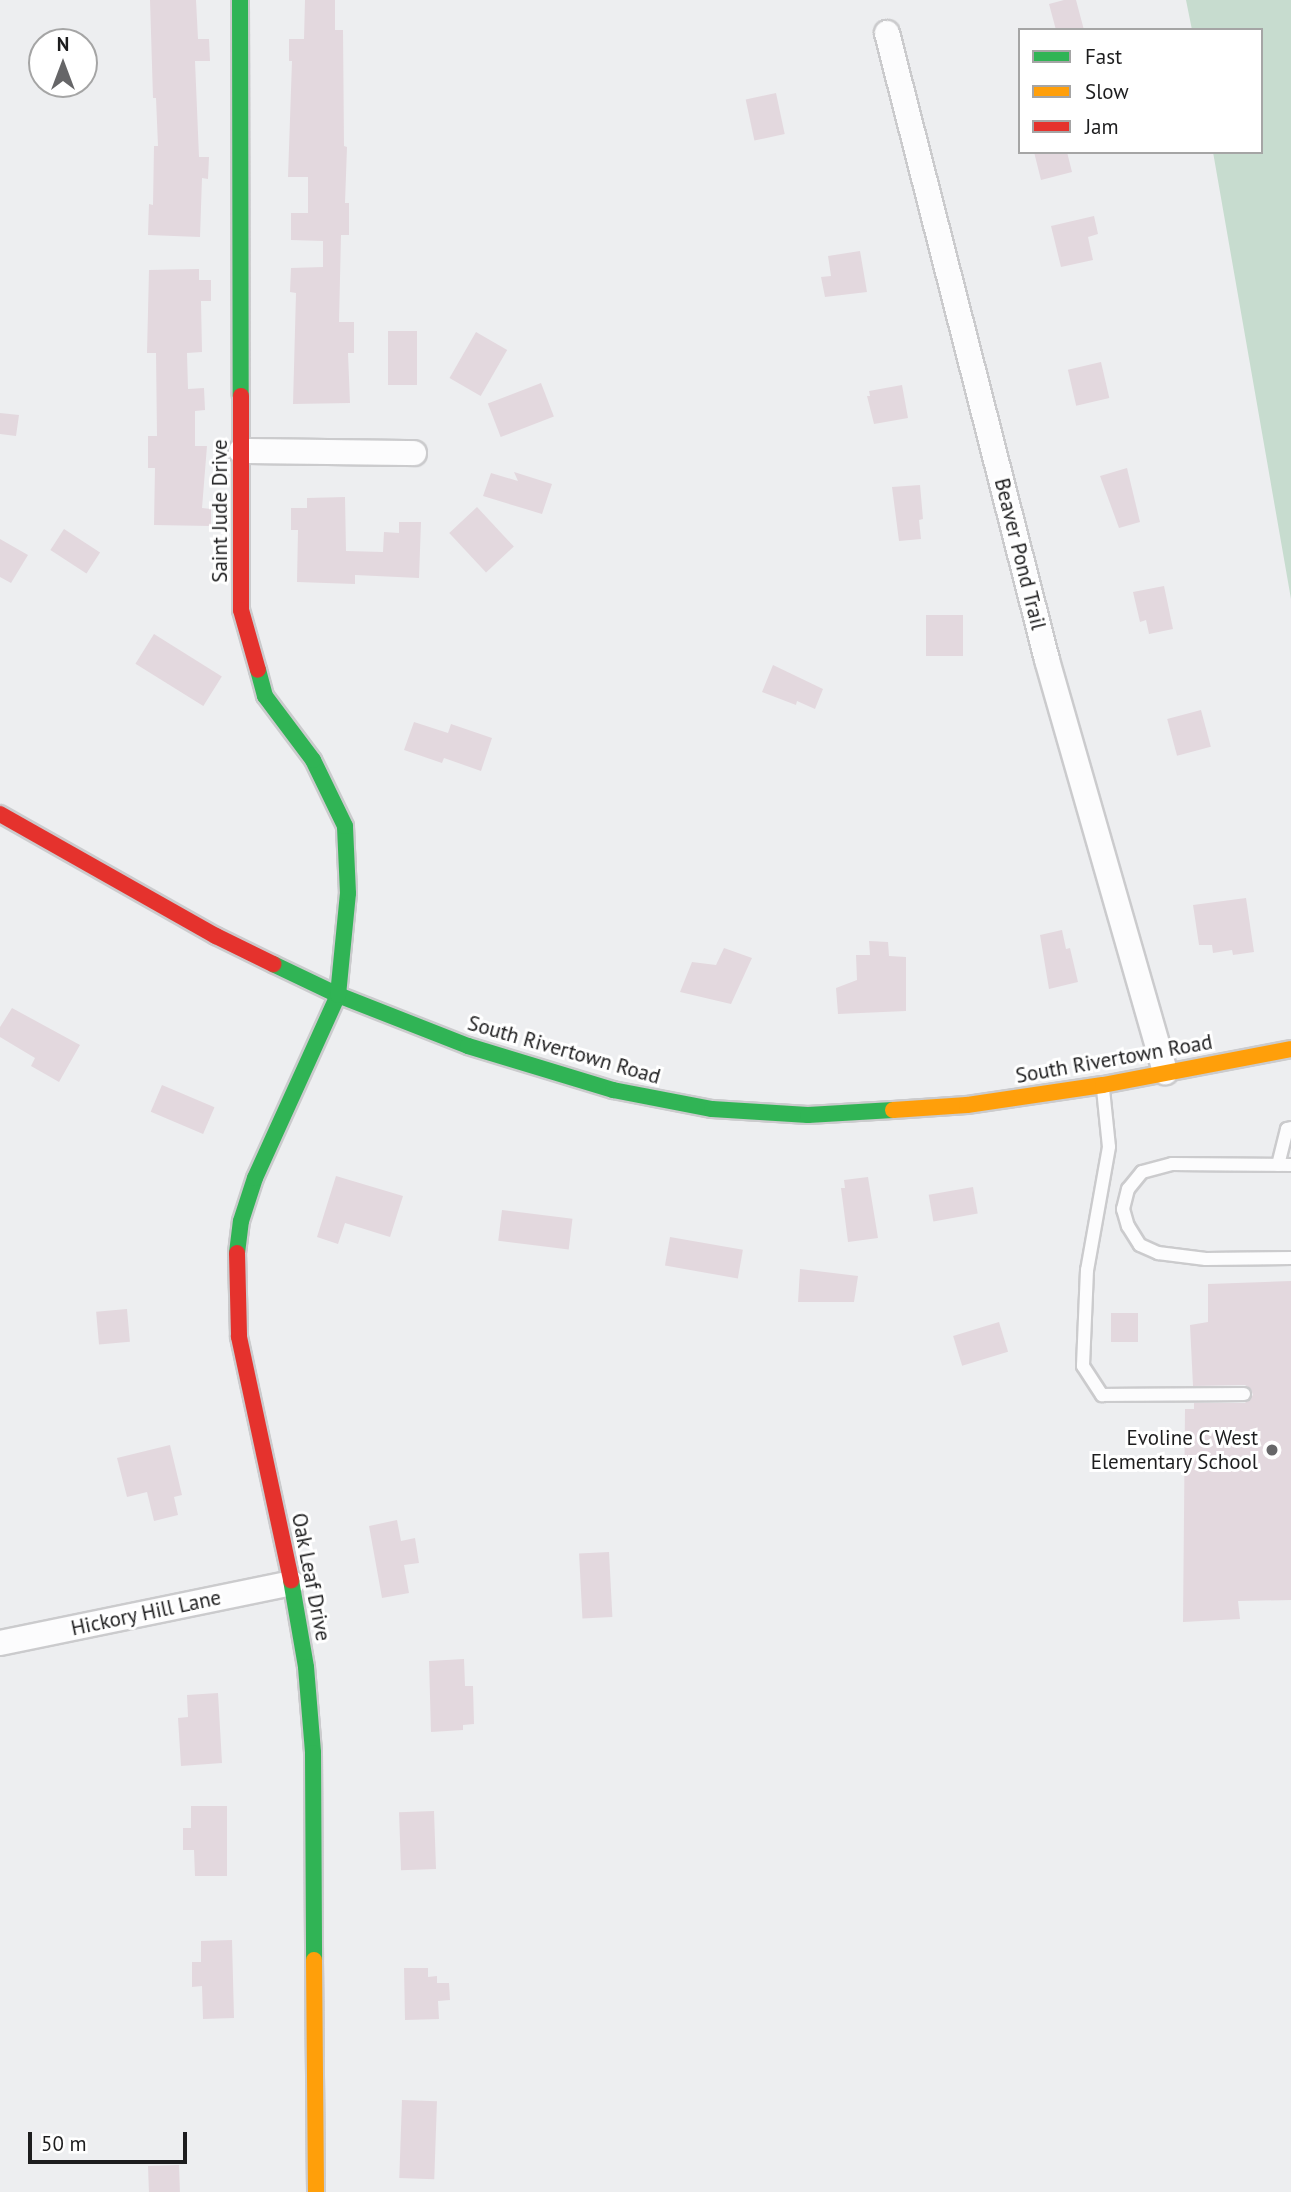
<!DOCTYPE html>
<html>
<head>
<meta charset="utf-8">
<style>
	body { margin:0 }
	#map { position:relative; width:1291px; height:2192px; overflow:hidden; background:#edeef0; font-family:"PT Sans",sans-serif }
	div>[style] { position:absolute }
	.green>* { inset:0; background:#c7dccf }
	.building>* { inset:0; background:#e3d8de; transform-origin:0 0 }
	.roads { filter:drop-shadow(2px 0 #cbcbcd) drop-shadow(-2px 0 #cbcbcd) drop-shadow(0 2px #cbcbcd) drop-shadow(0 -2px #cbcbcd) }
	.lane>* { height:12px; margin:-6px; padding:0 6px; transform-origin:6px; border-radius:6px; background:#fcfcfd }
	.street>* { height:24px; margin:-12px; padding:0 12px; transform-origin:12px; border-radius:12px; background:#fcfcfd }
	.fast>* { height:16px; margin:-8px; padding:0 8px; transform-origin:8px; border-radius:8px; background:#30b455 }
	.slow>* { height:16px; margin:-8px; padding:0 8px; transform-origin:8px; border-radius:8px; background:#ff9f0a }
	.jam>* { height:16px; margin:-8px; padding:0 8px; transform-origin:8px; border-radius:8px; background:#e5322d }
	.dots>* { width:19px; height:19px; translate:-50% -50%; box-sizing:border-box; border:4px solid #fff; border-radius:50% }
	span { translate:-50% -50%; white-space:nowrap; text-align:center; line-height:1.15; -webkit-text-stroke:6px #fff; paint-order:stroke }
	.street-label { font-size:21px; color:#1d1d1e }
	.poi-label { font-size:21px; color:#1d1d1e }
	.right { translate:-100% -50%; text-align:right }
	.legend { position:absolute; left:1018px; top:28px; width:245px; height:126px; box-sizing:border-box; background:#fff; border:2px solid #a5a5a5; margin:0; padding:9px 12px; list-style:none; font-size:21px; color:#1d1d1e }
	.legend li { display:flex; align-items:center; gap:14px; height:35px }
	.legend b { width:35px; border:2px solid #a5a5a5 }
	.north { position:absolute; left:28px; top:28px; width:70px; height:70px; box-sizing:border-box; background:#fff; border:2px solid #a5a5a5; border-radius:50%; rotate:0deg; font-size:19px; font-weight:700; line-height:28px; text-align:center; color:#1d1d1e }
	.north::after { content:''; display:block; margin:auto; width:24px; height:32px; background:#666668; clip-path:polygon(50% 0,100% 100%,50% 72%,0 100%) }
	.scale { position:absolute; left:28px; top:2132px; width:159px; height:32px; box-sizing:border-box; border:4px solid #1d1d1e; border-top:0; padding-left:9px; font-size:21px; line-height:24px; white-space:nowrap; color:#1d1d1e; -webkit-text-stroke:5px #fff; paint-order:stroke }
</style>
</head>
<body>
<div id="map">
	<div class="green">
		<div style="clip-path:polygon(1186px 0,1291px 0,1291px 599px,1213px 152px,1261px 152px,1261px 30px,1192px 30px)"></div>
	</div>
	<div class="building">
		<div style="clip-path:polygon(150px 0,196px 0,198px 39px,209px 39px,210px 61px,195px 61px,199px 157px,209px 157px,208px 179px,202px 178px,200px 237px,148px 235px,149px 204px,153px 205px,154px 146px,158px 146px,156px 98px,153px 98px)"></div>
		<div style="clip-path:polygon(305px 0,335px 0,335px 30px,343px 30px,344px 146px,347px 147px,345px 203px,349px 203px,349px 235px,341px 235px,339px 322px,354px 322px,354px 353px,348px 353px,350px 403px,293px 404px,296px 293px,290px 292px,291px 268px,323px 267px,323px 241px,291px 240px,291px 213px,308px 213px,308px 177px,288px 177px,292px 61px,289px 61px,289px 39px,304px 39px)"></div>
		<div style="clip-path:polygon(1064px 0,1076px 0,1084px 30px,1056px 30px,1049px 4px)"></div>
		<div style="left:776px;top:93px;width:42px;height:31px;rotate:78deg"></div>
		<div style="clip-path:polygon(1034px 152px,1067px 152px,1072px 172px,1041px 180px)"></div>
		<div style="clip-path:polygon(1094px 216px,1098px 234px,1088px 237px,1093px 260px,1061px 267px,1051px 226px)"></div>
		<div style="clip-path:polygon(860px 251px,867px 292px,825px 297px,821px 277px,831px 276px,828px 256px)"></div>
		<div style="clip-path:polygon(199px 269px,199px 280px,211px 280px,211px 301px,201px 301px,202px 352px,187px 353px,188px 389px,204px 388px,205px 410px,195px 411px,195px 446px,207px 446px,202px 508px,211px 509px,211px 526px,154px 525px,155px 468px,148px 468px,148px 436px,157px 436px,156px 353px,147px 353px,149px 270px)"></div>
		<div style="left:388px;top:331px;width:29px;height:54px"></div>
		<div style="left:476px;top:332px;width:36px;height:53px;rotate:30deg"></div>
		<div style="left:1101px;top:362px;width:37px;height:34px;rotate:77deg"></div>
		<div style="left:541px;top:383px;width:36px;height:57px;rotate:69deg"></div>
		<div style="clip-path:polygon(902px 385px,908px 418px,874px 424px,867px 396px,870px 396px,869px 391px)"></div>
		<div style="clip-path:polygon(0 413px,19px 415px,16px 436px,0 434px)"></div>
		<div style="clip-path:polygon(1127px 468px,1140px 522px,1119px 528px,1100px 476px)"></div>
		<div style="clip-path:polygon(514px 472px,552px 484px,542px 514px,483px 496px,491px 473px,518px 481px)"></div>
		<div style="clip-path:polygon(920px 485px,923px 519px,919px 520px,921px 539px,899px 541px,892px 487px)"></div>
		<div style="clip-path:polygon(345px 497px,346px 551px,383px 552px,384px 532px,399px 533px,399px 522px,421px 522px,419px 578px,355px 575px,355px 584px,297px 582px,298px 530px,291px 530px,291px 508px,307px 508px,307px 498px)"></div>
		<div style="left:477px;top:507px;width:54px;height:38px;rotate:47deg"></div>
		<div style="left:64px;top:529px;width:43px;height:25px;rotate:33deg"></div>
		<div style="clip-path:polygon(0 539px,28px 555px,11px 583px,0 577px)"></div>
		<div style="clip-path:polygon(1164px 586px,1173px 629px,1149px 634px,1146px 620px,1140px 622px,1133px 592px)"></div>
		<div style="left:926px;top:615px;width:37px;height:41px"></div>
		<div style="left:154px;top:634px;width:80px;height:35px;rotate:32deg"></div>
		<div style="clip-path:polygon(773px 665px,823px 689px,815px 709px,797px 701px,796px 705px,762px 692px)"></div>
		<div style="left:1201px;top:710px;width:38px;height:35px;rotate:75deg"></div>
		<div style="clip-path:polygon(414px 722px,448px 733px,451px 724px,492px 738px,481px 771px,444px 758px,442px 763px,404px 750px)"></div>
		<div style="clip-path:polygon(1246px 898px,1254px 952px,1233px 955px,1232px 950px,1213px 953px,1212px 945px,1199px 945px,1193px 905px)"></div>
		<div style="clip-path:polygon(1062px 930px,1066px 949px,1070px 948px,1078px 982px,1049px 989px,1040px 935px)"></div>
		<div style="clip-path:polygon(869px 941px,888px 942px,889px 956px,906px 957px,906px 1011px,838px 1014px,836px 988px,857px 980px,856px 955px,870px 955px)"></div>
		<div style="clip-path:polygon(724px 948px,752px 958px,731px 1004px,680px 992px,692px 962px,716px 965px)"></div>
		<div style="clip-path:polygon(12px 1008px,80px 1045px,59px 1082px,31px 1066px,35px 1058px,0 1037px,0 1027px)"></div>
		<div style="left:162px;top:1085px;width:57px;height:29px;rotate:23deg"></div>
		<div style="clip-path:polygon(336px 1176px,403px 1196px,390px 1237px,345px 1223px,338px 1244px,317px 1237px)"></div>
		<div style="clip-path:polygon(868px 1177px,878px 1238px,848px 1242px,841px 1188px,845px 1188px,844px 1180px)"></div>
		<div style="left:973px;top:1187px;width:27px;height:45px;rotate:80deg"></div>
		<div style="left:502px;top:1210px;width:71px;height:31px;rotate:7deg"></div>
		<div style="left:670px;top:1237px;width:74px;height:29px;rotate:10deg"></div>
		<div style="clip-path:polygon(800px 1269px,858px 1276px,854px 1302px,798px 1302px)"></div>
		<div style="clip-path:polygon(1291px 1281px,1291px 1600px,1238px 1601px,1240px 1619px,1183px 1622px,1185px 1409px,1194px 1409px,1194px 1403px,1245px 1403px,1253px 1395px,1251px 1389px,1245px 1385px,1193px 1386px,1190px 1325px,1208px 1322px,1208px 1284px)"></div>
		<div style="left:127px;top:1309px;width:33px;height:31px;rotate:85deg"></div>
		<div style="left:1111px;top:1313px;width:27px;height:29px"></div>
		<div style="left:999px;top:1322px;width:31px;height:48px;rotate:73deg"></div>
		<div style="clip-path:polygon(170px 1445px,182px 1495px,174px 1497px,178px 1515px,154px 1521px,147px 1492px,127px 1497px,117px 1458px)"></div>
		<div style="clip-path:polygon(397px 1520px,401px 1541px,415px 1538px,419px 1563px,404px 1565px,409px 1593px,382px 1598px,369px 1526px)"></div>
		<div style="left:609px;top:1552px;width:65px;height:30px;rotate:87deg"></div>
		<div style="clip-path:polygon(464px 1659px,465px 1686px,473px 1686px,474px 1724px,463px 1725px,463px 1730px,431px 1732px,429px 1661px)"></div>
		<div style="clip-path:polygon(218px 1693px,222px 1763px,181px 1766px,178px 1718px,188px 1717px,187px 1695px)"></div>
		<div style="clip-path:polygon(191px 1806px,227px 1806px,227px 1876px,195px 1876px,194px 1850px,183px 1850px,183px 1828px,191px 1828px)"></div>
		<div style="left:434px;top:1811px;width:58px;height:35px;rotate:88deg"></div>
		<div style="clip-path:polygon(232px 1940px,234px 2018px,203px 2019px,202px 1986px,192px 1987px,192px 1962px,201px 1962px,201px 1941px)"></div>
		<div style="clip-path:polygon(404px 1968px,428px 1968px,428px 1977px,437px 1976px,437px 1983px,449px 1983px,450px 2000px,438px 2001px,439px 2019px,405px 2020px)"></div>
		<div style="left:402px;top:2100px;width:35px;height:78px;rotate:2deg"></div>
		<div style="left:179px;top:2165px;width:27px;height:31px;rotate:88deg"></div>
	</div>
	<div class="roads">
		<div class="lane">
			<div style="left:1103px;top:1089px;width:58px;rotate:84.1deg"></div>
			<div style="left:1109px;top:1147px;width:125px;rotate:100.1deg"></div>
			<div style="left:1087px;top:1270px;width:96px;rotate:92.4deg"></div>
			<div style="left:1083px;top:1366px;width:35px;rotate:57deg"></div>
			<div style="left:1102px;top:1395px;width:142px;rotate:-0.4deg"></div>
			<div style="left:1278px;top:1165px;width:37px;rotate:-76deg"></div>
			<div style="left:1287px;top:1129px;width:4px;rotate:-14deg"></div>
			<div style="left:1291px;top:1165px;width:119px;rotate:-179.5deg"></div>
			<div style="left:1172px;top:1164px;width:31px;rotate:165deg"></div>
			<div style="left:1142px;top:1172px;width:22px;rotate:129deg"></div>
			<div style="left:1128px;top:1189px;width:21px;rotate:104deg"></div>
			<div style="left:1123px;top:1209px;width:18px;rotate:74deg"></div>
			<div style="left:1128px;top:1226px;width:22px;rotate:58deg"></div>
			<div style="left:1140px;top:1245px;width:20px;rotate:24deg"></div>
			<div style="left:1158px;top:1253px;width:48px;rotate:7.1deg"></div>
			<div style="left:1206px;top:1259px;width:85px;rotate:-0.7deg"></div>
		</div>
		<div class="street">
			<div style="left:887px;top:33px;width:647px;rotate:75.68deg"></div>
			<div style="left:1047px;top:660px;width:429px;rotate:74deg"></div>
			<div style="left:241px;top:451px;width:173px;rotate:0.7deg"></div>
			<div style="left:0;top:1643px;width:298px;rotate:-11.6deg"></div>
		</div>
		<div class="fast">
			<div style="left:240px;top:0;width:396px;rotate:89.9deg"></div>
			<div style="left:273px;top:964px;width:72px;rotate:25.5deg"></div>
			<div style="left:338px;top:995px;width:140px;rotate:21.4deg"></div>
			<div style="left:468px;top:1046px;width:152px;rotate:16.9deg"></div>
			<div style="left:613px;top:1090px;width:101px;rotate:10.9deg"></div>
			<div style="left:712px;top:1109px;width:96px;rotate:3.6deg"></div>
			<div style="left:808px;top:1115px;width:85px;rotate:-3.4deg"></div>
			<div style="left:237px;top:1253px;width:32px;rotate:-83deg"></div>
			<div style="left:241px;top:1221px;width:45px;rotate:-72deg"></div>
			<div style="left:255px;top:1178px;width:201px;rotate:-65.6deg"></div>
			<div style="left:338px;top:995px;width:102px;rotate:-84.4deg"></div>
			<div style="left:348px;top:893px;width:67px;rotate:-92.6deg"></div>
			<div style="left:345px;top:826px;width:73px;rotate:-115.9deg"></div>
			<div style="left:313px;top:760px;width:80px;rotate:-126.9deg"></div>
			<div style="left:265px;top:696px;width:27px;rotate:-105deg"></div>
			<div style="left:291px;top:1580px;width:88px;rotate:80.2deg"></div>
			<div style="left:306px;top:1667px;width:86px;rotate:85.3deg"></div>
			<div style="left:313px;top:1753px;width:207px;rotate:89.7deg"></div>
		</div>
		<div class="slow">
			<div style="left:893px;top:1110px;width:74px;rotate:-3.9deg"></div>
			<div style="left:967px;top:1105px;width:137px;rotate:-8.4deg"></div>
			<div style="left:1103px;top:1085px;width:191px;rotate:-10.8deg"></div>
			<div style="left:314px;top:1960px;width:232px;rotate:89.5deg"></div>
		</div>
		<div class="jam">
			<div style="left:241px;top:396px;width:214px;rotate:90deg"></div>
			<div style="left:241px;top:610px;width:62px;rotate:74.2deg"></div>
			<div style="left:0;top:814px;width:248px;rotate:29.5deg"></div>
			<div style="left:216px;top:936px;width:64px;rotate:26.2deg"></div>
			<div style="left:237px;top:1253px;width:84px;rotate:88.6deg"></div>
			<div style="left:239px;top:1337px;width:249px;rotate:77.9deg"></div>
		</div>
	</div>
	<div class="dots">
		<div style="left:1272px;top:1450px;background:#666668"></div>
	</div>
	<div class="street-label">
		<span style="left:220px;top:511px;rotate:-90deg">Saint Jude Drive</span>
		<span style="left:1020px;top:554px;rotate:76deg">Beaver Pond Trail</span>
		<span style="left:564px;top:1050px;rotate:16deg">South Rivertown Road</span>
		<span style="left:1114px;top:1059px;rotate:-10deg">South Rivertown Road</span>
		<span style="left:311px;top:1577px;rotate:79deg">Oak Leaf Drive</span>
		<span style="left:146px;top:1613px;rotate:-12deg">Hickory Hill Lane</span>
	</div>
	<div class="poi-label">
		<span class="right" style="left:1258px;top:1450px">Evoline C West<br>Elementary School</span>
	</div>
	<ul class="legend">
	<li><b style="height:9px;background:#30b455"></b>Fast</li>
	<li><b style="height:9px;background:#ff9f0a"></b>Slow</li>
	<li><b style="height:9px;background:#e5322d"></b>Jam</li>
	</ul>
	<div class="north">N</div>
	<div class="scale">50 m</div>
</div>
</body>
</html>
